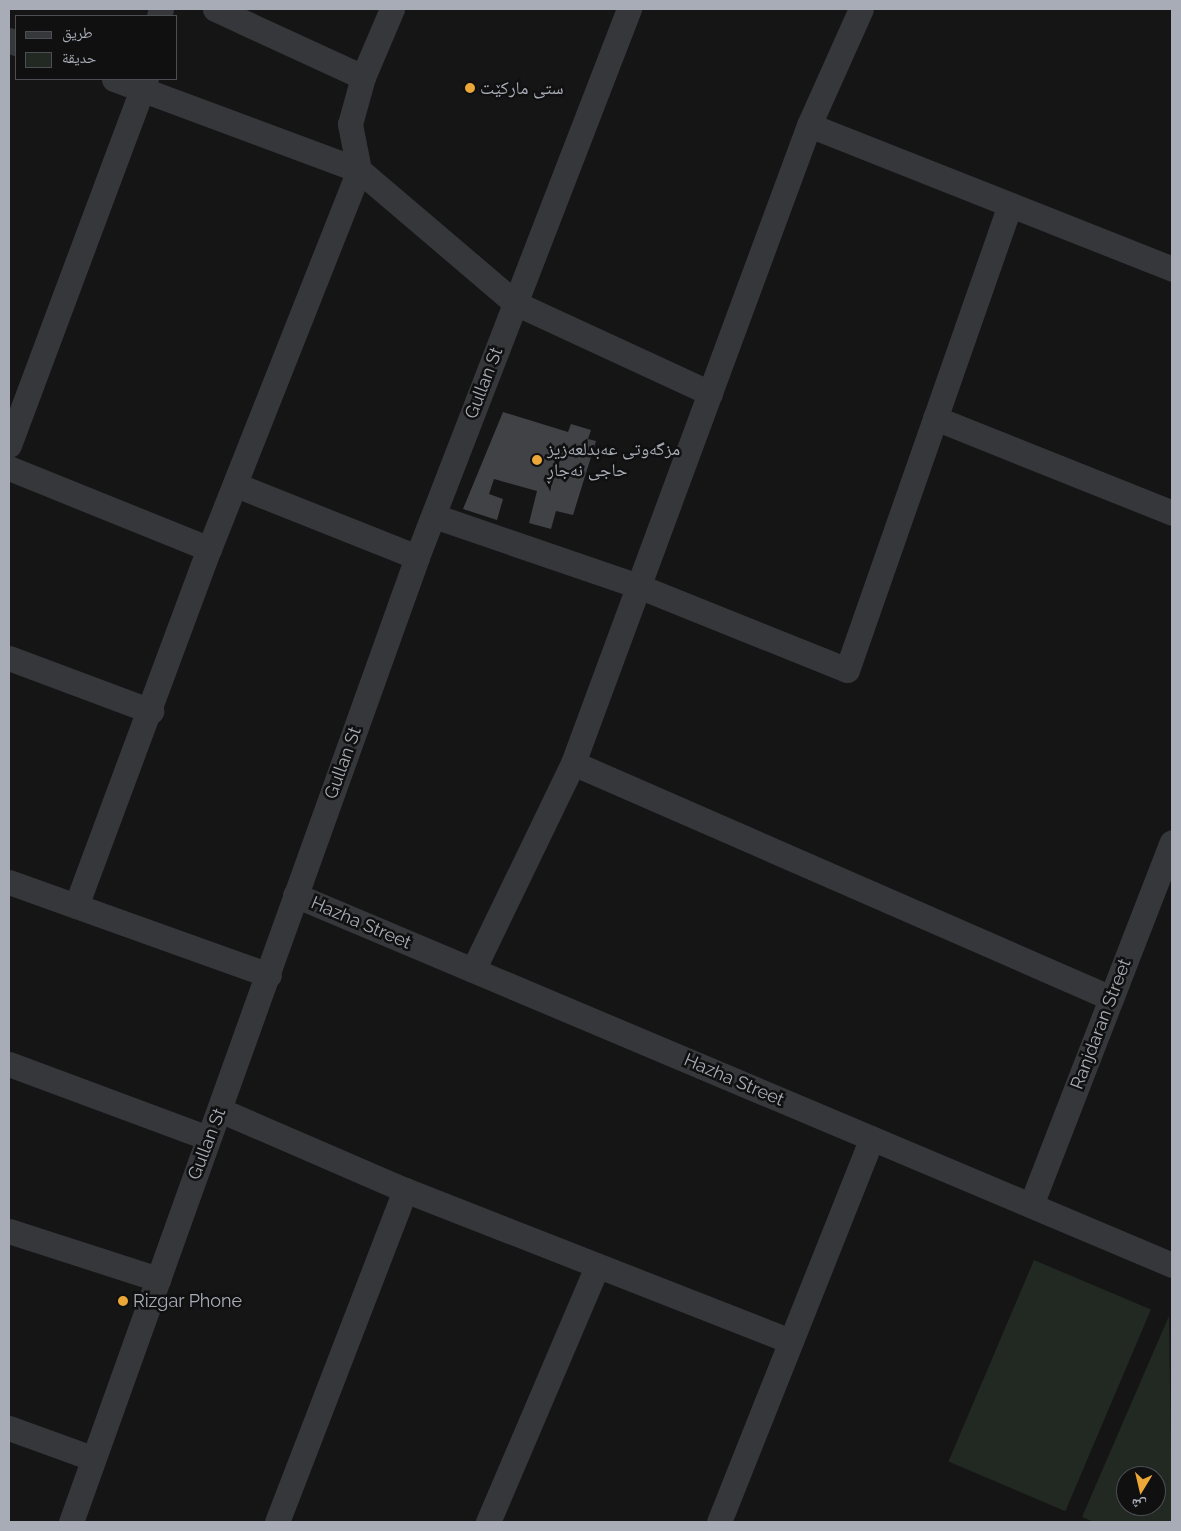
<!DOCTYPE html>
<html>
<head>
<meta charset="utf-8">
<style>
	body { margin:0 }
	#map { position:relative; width:1181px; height:1531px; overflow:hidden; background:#151516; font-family:Raleway,"Noto Naskh Arabic",sans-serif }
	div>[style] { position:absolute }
	.green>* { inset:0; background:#212922; transform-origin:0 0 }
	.building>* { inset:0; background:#414246 }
	.minor>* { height:25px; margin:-12.5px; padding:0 12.5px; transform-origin:12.5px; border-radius:12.5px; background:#36373b }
	.dots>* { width:14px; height:14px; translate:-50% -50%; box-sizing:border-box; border:2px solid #101011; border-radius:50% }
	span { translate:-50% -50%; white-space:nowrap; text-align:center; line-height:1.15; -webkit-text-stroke:5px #101011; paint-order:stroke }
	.poi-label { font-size:18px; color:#a7acb6 }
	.left { translate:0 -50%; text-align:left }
	.street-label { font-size:18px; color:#a7acb6 }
	.frame { position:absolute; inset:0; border:10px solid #a7acb6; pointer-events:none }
	.legend { position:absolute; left:15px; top:15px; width:162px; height:65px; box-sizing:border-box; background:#101011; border:1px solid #4c4e53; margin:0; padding:6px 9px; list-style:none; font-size:15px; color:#a7acb6 }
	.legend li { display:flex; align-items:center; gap:10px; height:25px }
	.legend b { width:25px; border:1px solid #4c4e53 }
	.north { position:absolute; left:1116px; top:1466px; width:50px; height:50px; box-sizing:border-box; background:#101011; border:1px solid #4c4e53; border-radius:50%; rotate:189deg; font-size:14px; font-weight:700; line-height:20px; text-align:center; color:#a7acb6 }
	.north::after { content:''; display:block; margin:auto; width:18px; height:22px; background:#eba838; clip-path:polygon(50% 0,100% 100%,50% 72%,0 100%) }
</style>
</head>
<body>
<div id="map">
	<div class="green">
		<div style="left:1034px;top:1260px;width:127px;height:219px;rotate:23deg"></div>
		<div style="clip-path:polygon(evenodd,1169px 1316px,1172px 1522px,1094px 1522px,1082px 1517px,1169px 1316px,1126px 1476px,1156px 1476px,1156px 1506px,1126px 1506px,1126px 1476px)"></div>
	</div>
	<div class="building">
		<div style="clip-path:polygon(503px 412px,568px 432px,571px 424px,591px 430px,588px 439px,596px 441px,573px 515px,556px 511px,551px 529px,529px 523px,537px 491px,494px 479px,489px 494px,503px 499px,497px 520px,463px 509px)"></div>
	</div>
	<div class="minor">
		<div style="left:215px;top:9px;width:163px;rotate:24.7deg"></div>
		<div style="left:159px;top:16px;width:7px;rotate:-74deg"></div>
		<div style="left:9px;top:40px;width:8px;rotate:23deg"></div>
		<div style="left:114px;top:79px;width:261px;rotate:20.4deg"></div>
		<div style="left:359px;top:170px;width:205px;rotate:40.4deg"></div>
		<div style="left:515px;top:303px;width:215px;rotate:24.8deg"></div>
		<div style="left:809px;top:125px;width:391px;rotate:21.6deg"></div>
		<div style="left:935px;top:418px;width:255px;rotate:21.8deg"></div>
		<div style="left:9px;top:445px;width:391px;rotate:-69.5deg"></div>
		<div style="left:9px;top:468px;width:216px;rotate:22deg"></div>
		<div style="left:236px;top:485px;width:195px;rotate:21.7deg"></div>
		<div style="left:434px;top:516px;width:216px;rotate:18.9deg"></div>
		<div style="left:638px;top:586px;width:225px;rotate:21.9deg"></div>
		<div style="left:847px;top:670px;width:493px;rotate:-70.7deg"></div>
		<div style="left:9px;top:658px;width:152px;rotate:20.5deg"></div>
		<div style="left:573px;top:763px;width:587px;rotate:23.6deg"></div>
		<div style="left:9px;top:882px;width:276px;rotate:19.7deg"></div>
		<div style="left:295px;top:895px;width:952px;rotate:22.87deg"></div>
		<div style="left:76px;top:906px;width:381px;rotate:-69.6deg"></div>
		<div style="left:209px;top:549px;width:408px;rotate:-68.4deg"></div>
		<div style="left:359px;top:170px;width:47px;rotate:-101.1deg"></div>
		<div style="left:350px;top:124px;width:49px;rotate:-74.5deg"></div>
		<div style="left:363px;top:77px;width:74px;rotate:-66.9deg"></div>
		<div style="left:473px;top:970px;width:230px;rotate:-64.2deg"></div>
		<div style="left:573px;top:763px;width:680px;rotate:-69.7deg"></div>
		<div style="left:809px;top:125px;width:127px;rotate:-65.9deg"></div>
		<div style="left:9px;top:1064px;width:212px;rotate:20.4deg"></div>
		<div style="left:220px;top:1110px;width:202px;rotate:23.4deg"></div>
		<div style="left:405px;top:1190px;width:414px;rotate:21.4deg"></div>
		<div style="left:1031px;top:1205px;width:389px;rotate:-68.8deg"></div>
		<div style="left:9px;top:1231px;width:157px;rotate:17.9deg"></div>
		<div style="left:9px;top:1428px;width:88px;rotate:19.9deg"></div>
		<div style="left:71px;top:1522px;width:1025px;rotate:-70.27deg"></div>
		<div style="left:417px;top:557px;width:588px;rotate:-68.85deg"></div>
		<div style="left:277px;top:1522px;width:356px;rotate:-68.9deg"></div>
		<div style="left:488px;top:1522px;width:278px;rotate:-66.9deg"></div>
		<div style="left:719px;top:1522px;width:413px;rotate:-68.3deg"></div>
	</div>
	<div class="dots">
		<div style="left:470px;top:88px;background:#eba838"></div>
		<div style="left:537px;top:460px;background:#eba838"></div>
		<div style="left:123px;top:1301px;background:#eba838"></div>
	</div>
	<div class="poi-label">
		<span class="left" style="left:480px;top:88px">ستی مارکێت</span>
		<span class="left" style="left:547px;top:460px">مزگەوتی عەبدلعەزیز<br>حاجی نەجاڕ</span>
		<span class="left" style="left:133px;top:1301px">Rizgar Phone</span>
	</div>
	<div class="street-label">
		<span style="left:484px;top:383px;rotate:-69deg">Gullan St</span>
		<span style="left:343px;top:763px;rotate:-70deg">Gullan St</span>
		<span style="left:361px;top:923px;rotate:23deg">Hazha Street</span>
		<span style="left:1101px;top:1024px;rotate:-69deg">Ranjdaran Street</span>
		<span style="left:734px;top:1080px;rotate:23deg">Hazha Street</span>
		<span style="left:207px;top:1144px;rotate:-69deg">Gullan St</span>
	</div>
	<div class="frame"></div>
	<ul class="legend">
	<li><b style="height:6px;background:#36373b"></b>طريق</li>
	<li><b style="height:14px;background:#212922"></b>حديقة</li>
	</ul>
	<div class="north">ش</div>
</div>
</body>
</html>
